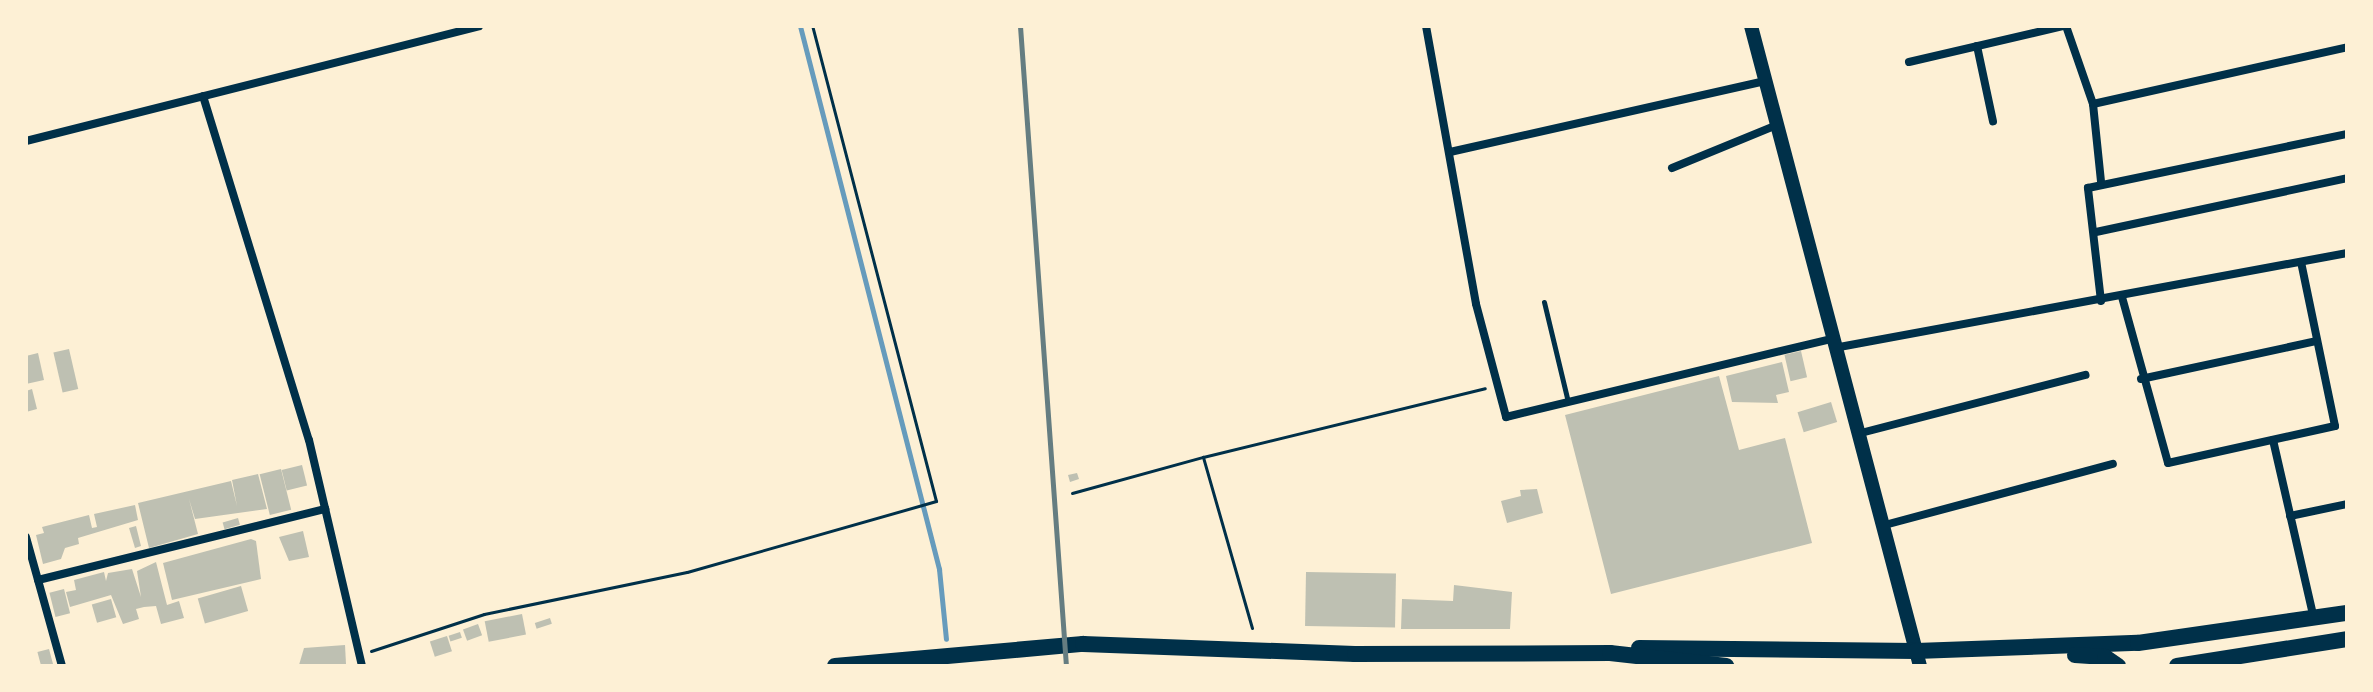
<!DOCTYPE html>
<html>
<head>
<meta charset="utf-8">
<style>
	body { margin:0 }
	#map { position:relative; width:2373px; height:692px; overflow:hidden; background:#fdf0d5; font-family:Raleway,sans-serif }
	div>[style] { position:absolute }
	.stream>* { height:5px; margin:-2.5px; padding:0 2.5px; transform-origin:2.5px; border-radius:2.5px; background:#669bbc }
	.building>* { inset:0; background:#bec0b2; transform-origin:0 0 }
	.path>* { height:3px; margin:-1.5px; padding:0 1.5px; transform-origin:1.5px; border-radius:1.5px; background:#003049 }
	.service>* { height:5px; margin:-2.5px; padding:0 2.5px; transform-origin:2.5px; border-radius:2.5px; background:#003049 }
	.minor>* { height:8px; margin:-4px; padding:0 4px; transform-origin:4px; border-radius:4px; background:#003049 }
	.secondary>* { height:14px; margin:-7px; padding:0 7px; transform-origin:7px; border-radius:7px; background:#003049 }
	.trunk>* { height:16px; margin:-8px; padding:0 8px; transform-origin:8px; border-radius:8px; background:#003049 }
	.rail>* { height:5px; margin:-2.5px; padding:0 2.5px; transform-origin:2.5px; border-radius:2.5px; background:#657d81 }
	span { translate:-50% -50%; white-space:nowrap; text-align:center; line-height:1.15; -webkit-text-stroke:8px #fdf0d5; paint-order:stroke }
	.frame { position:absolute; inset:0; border:28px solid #fdf0d5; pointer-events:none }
</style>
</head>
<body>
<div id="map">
	<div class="stream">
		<div style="left:800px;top:26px;width:561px;rotate:75.64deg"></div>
		<div style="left:939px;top:569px;width:70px;rotate:84.3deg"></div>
	</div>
	<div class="building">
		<div style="left:69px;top:349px;width:41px;height:16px;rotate:77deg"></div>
		<div style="left:1801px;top:351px;width:27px;height:17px;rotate:77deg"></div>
		<div style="clip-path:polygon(38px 353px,44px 380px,26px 384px,26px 356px)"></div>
		<div style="clip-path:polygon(1782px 362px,1789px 392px,1776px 395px,1778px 403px,1732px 402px,1726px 376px)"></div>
		<div style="clip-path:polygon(1719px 376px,1739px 450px,1785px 438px,1812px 543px,1611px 594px,1565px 415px)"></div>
		<div style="clip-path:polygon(32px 389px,37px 409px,26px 412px,26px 391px)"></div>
		<div style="left:1831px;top:402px;width:21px;height:35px;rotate:73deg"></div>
		<div style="left:302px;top:465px;width:21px;height:21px;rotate:76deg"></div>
		<div style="left:281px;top:469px;width:42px;height:22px;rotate:76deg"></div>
		<div style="clip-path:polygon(1077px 473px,1079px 479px,1070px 482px,1068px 475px)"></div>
		<div style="clip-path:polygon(258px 474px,267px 509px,195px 519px,189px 499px,198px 534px,149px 548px,138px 503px,231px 481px,237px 506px,232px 480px)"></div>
		<div style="clip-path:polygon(1537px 489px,1543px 513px,1507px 523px,1501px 501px,1521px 496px,1520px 490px)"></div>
		<div style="clip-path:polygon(135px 505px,138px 520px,78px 538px,79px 544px,65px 548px,61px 559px,43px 564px,36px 535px,44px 533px,42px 527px,89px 515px,92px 528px,97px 527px,94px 514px)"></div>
		<div style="left:238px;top:518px;width:7px;height:16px;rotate:74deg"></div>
		<div style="clip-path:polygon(136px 526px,141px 546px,135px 548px,129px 528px)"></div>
		<div style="clip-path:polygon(303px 531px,309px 557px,289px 561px,279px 537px)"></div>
		<div style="clip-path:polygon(251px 539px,256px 541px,261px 579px,172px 600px,163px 563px)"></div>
		<div style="clip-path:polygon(156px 562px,167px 605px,179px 601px,184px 618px,161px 624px,156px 606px,144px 607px,136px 609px,139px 619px,123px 624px,111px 595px,70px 607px,66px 592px,76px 590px,74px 580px,104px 572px,106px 581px,108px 573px,132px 569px,141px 597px,137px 571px)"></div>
		<div style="left:1306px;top:572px;width:90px;height:54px;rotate:1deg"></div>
		<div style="clip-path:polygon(1454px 585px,1512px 592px,1510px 629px,1401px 629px,1402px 599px,1453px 601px)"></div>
		<div style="left:241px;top:586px;width:26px;height:45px;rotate:74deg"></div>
		<div style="left:64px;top:589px;width:25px;height:15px;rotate:76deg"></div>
		<div style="left:111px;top:599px;width:19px;height:20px;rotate:74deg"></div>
		<div style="left:522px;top:614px;width:21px;height:38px;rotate:79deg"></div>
		<div style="left:550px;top:618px;width:6px;height:16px;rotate:72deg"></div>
		<div style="left:478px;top:624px;width:12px;height:16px;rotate:70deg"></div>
		<div style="left:460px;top:632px;width:6px;height:12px;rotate:72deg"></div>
		<div style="left:447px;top:636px;width:16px;height:18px;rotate:72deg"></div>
		<div style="clip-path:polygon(345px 645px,346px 664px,299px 665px,304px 648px)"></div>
		<div style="left:49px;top:649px;width:16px;height:12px;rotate:75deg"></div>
	</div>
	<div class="path">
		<div style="left:1072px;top:493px;width:136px;rotate:-15.4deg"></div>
		<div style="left:1252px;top:628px;width:178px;rotate:-106deg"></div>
		<div style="left:1203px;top:457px;width:290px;rotate:-13.7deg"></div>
		<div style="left:371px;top:651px;width:119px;rotate:-18.1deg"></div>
		<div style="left:484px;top:614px;width:207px;rotate:-11.7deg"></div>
		<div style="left:687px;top:572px;width:259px;rotate:-15.9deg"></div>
		<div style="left:936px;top:501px;width:491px;rotate:-104.6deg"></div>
	</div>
	<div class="service">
		<div style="left:1544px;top:302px;width:103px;rotate:76.5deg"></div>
	</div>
	<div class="minor">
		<div style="left:1426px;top:26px;width:282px;rotate:79.8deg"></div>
		<div style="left:1476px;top:304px;width:117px;rotate:75.1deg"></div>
		<div style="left:1506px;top:417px;width:334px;rotate:-13.5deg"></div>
		<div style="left:2066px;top:26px;width:83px;rotate:70.9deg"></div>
		<div style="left:2093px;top:104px;width:78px;rotate:84.1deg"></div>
		<div style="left:1977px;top:46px;width:77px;rotate:78deg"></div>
		<div style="left:1909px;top:62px;width:159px;rotate:-13.1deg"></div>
		<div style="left:203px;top:96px;width:360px;rotate:72.9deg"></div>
		<div style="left:309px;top:440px;width:232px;rotate:76.8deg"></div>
		<div style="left:2093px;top:104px;width:260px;rotate:-12.6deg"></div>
		<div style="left:26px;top:141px;width:467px;rotate:-14.2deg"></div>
		<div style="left:1450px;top:152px;width:323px;rotate:-12.7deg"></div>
		<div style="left:1672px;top:168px;width:113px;rotate:-22.3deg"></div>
		<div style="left:2096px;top:232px;width:257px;rotate:-12.1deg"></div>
		<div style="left:2122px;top:297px;width:172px;rotate:74.5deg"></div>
		<div style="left:2168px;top:463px;width:171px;rotate:-12.5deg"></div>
		<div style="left:2335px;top:426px;width:167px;rotate:-101.7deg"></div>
		<div style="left:2101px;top:301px;width:114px;rotate:-96.6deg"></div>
		<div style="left:2088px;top:188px;width:265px;rotate:-11.8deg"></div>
		<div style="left:1834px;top:348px;width:522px;rotate:-10.49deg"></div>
		<div style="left:2141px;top:379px;width:180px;rotate:-12.2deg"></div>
		<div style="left:1857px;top:434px;width:236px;rotate:-14.5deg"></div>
		<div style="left:2273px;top:440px;width:184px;rotate:77.1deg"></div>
		<div style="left:2290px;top:516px;width:58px;rotate:-11.9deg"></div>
		<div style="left:1881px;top:526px;width:240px;rotate:-15deg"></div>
		<div style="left:26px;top:537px;width:134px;rotate:74.4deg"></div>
		<div style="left:38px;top:580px;width:296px;rotate:-13.9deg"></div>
	</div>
	<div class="secondary">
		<div style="left:1751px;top:26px;width:662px;rotate:75.21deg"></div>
	</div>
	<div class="trunk">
		<div style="left:1639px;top:648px;width:277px;rotate:0.6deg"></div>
		<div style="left:1916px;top:651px;width:222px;rotate:-2.1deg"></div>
		<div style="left:2138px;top:643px;width:211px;rotate:-8.2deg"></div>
		<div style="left:2075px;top:655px;width:30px;rotate:4deg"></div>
		<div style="left:2105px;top:657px;width:16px;rotate:35deg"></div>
		<div style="left:835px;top:666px;width:249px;rotate:-5.1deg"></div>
		<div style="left:1083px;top:644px;width:272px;rotate:2.1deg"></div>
		<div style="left:1355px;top:654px;width:255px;rotate:-0.2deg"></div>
		<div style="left:1610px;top:653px;width:117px;rotate:6.4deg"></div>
		<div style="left:2177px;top:666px;width:172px;rotate:-9deg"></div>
	</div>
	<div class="rail">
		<div style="left:1020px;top:26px;width:642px;rotate:85.89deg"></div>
	</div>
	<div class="frame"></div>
</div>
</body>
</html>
